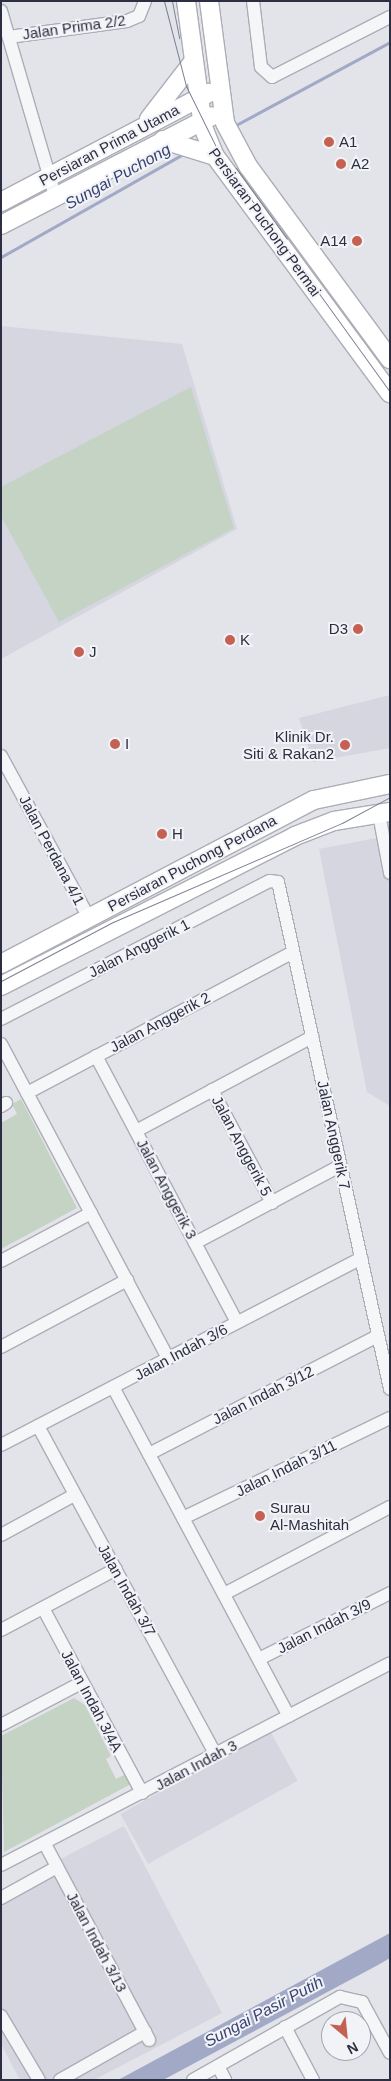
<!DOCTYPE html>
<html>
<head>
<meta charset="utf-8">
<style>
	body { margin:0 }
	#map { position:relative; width:391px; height:2081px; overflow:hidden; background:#e3e4ea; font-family:Arial,sans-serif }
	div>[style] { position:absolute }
	.built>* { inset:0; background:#d5d6df; transform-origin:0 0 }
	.green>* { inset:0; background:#c5d3c5 }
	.water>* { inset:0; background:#a1a9c7 }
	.stream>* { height:3px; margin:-1.5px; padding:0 1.5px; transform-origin:1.5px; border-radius:1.5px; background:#a1a9c7 }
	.roads { filter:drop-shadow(1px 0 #acadb7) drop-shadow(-1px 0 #acadb7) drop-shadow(0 1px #acadb7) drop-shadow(0 -1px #acadb7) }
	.minor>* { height:12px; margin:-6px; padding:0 6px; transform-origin:6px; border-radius:6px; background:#f5f6f8 }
	.secondary>* { height:18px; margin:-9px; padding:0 9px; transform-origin:9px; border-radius:9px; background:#fff }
	.tram>* { height:1px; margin:-0.5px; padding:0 0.5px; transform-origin:0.5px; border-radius:0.5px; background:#7d8092 }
	.dots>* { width:14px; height:14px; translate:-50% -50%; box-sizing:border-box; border:2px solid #f2f3f7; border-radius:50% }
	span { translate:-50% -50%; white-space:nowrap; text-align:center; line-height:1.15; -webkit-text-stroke:4px #f2f3f7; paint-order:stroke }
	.street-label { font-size:15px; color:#2c2e41 }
	.poi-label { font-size:15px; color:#2c2e41 }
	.left { translate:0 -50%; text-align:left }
	.right { translate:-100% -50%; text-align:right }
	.water-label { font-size:16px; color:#394372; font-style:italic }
	.frame { position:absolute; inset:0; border:2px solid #2c2e41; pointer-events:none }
	.north { position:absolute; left:321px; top:2011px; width:50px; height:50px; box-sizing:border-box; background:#f2f3f7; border:1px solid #a3a4ae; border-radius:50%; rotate:152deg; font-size:14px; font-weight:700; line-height:20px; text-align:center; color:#2c2e41 }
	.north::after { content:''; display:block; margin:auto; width:18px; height:22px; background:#c46152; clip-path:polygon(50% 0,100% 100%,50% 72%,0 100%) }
</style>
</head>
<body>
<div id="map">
	<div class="built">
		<div style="clip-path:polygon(1px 326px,182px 344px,237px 529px,1px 659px)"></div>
		<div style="clip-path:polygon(390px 695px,390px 748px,313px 762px,299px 718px)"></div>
		<div style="clip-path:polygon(390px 823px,390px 1106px,367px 1092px,319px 849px,387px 836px,385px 824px)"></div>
		<div style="left:270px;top:1731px;width:57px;height:171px;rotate:61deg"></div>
		<div style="clip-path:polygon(124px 1826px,222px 2013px,94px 2080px,20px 2080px,1px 2044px,1px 1890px)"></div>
	</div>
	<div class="green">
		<div style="clip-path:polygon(191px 387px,234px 528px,59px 622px,1px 516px,1px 487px)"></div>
		<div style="clip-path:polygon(21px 1099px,77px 1208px,1px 1249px,1px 1123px,17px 1114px,12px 1104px)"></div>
		<div style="clip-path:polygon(74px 1698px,85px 1705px,111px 1756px,106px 1759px,116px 1779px,128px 1773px,133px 1783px,4px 1852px,1px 1736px)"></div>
	</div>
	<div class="water">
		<div style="clip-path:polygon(390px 1933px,390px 1958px,378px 1965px,163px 2080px,118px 2080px)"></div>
	</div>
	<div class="stream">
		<div style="left:234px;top:126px;width:177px;rotate:-28.3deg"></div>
		<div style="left:1px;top:257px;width:211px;rotate:-29.5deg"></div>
	</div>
	<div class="roads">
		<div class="minor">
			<div style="left:253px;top:1px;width:66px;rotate:83.1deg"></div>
			<div style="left:261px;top:67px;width:15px;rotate:42deg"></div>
			<div style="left:272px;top:77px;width:132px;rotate:-27deg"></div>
			<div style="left:1px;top:11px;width:193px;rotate:73.7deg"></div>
			<div style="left:9px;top:37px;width:119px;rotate:-7.7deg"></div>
			<div style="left:127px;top:21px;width:13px;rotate:-23deg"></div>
			<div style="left:139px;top:16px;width:16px;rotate:-68deg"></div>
			<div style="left:1px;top:756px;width:184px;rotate:61.5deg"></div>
			<div style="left:379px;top:814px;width:60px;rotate:79.4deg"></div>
			<div style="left:1px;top:1019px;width:302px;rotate:-27.2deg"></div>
			<div style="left:270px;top:881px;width:8px;rotate:7deg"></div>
			<div style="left:278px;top:882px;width:519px;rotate:77.54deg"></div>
			<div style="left:1px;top:1044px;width:356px;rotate:62deg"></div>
			<div style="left:96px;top:1056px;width:301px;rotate:62.1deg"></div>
			<div style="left:212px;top:1090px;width:128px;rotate:62deg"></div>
			<div style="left:27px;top:1093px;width:301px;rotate:-27.9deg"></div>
			<div style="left:1px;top:1106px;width:6px;rotate:-31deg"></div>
			<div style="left:136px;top:1131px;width:200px;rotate:-28.1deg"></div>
			<div style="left:195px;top:1243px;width:164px;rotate:-28deg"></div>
			<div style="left:1px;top:1261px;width:102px;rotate:-28.1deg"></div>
			<div style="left:1px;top:1347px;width:143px;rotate:-28deg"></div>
			<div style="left:113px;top:1387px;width:373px;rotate:61.9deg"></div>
			<div style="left:38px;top:1426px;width:373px;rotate:61.6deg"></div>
			<div style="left:1px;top:1445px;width:406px;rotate:-27.4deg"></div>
			<div style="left:149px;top:1454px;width:258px;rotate:-27.3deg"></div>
			<div style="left:183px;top:1518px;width:230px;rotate:-25.8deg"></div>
			<div style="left:1px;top:1535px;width:83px;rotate:-28.7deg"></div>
			<div style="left:224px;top:1594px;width:187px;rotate:-27.7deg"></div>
			<div style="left:43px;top:1608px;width:210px;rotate:61.8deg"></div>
			<div style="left:1px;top:1630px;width:130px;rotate:-27.9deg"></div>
			<div style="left:259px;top:1659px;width:147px;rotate:-26.7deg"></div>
			<div style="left:1px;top:1725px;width:90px;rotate:-27.7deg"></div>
			<div style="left:45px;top:1844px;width:222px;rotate:62deg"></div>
			<div style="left:1px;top:1865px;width:438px;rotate:-27.4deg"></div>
			<div style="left:1px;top:1898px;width:64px;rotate:-29deg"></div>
			<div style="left:1px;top:2016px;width:74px;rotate:59.3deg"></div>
			<div style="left:285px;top:2027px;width:60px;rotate:62.2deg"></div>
			<div style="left:218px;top:2066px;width:16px;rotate:63deg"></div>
			<div style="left:60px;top:2080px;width:98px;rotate:-29.5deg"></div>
			<div style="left:193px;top:2080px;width:169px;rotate:-29.5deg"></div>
			<div style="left:340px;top:1997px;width:23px;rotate:13deg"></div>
			<div style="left:362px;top:2002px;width:58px;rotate:61.2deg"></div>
		</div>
		<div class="secondary">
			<div style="left:186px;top:1px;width:127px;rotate:82.3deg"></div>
			<div style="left:203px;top:127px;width:31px;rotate:68deg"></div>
			<div style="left:215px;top:156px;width:295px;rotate:53.6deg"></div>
			<div style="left:209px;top:1px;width:123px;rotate:82.5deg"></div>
			<div style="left:225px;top:123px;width:49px;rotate:61.9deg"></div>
			<div style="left:248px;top:166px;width:240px;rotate:53.7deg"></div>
			<div style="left:149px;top:119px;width:72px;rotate:-52.3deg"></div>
			<div style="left:163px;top:140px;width:54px;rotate:17.1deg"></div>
			<div style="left:1px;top:202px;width:235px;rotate:-27.7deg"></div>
			<div style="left:1px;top:225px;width:237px;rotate:-27.3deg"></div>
			<div style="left:1px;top:964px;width:353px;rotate:-27.7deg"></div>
			<div style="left:314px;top:800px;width:78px;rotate:-11.9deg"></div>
			<div style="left:1px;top:986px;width:330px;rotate:-27deg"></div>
			<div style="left:295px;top:836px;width:42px;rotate:-21deg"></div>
			<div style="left:334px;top:821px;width:57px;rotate:-9.1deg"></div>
		</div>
	</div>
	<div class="tram">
		<div style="left:164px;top:1px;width:88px;rotate:75.5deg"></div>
		<div style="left:186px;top:86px;width:81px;rotate:63.7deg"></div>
		<div style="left:222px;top:159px;width:287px;rotate:54.2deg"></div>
		<div style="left:172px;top:1px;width:38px;rotate:79deg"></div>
		<div style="left:236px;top:168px;width:87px;rotate:54.3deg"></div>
		<div style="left:1px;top:981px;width:127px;rotate:-27.8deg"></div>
		<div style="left:113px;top:922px;width:249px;rotate:-23.4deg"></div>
		<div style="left:342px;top:823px;width:55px;rotate:-28.4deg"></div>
	</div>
	<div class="dots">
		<div style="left:329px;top:142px;background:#c46152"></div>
		<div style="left:341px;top:164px;background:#c46152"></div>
		<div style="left:357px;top:241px;background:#c46152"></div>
		<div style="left:358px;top:629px;background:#c46152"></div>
		<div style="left:230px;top:640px;background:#c46152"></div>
		<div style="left:79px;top:652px;background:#c46152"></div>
		<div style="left:115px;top:744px;background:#c46152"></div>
		<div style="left:345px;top:745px;background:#c46152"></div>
		<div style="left:162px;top:834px;background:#c46152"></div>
		<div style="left:260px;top:1516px;background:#c46152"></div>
	</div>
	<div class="street-label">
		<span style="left:74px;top:27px;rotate:-8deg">Jalan Prima 2/2</span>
		<span style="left:109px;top:145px;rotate:-28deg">Persiaran Prima Utama</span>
		<span style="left:265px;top:222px;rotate:54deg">Persiaran Puchong Permai</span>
		<span style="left:52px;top:850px;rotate:62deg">Jalan Perdana 4/1</span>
		<span style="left:192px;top:863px;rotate:-28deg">Persiaran Puchong Perdana</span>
		<span style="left:139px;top:948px;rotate:-27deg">Jalan Anggerik 1</span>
		<span style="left:160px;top:1022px;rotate:-28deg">Jalan Anggerik 2</span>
		<span style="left:334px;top:1135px;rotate:78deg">Jalan Anggerik 7</span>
		<span style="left:242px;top:1146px;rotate:62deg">Jalan Anggerik 5</span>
		<span style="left:167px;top:1189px;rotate:62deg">Jalan Anggerik 3</span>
		<span style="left:181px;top:1352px;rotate:-28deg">Jalan Indah 3/6</span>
		<span style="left:263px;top:1395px;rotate:-27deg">Jalan Indah 3/12</span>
		<span style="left:286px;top:1468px;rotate:-26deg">Jalan Indah 3/11</span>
		<span style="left:127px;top:1590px;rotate:61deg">Jalan Indah 3/7</span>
		<span style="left:324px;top:1626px;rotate:-27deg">Jalan Indah 3/9</span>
		<span style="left:92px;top:1701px;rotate:62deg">Jalan Indah 3/4A</span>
		<span style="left:196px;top:1765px;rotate:-28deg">Jalan Indah 3</span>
		<span style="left:97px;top:1942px;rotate:62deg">Jalan Indah 3/13</span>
	</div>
	<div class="poi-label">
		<span class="left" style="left:339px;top:142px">A1</span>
		<span class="left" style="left:351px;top:164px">A2</span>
		<span class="right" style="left:347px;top:241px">A14</span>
		<span class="right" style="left:348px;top:629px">D3</span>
		<span class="left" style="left:240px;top:640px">K</span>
		<span class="left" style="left:89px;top:652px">J</span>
		<span class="right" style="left:334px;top:745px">Klinik Dr.<br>Siti &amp; Rakan2</span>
		<span class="left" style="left:125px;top:744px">I</span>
		<span class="left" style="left:172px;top:834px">H</span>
		<span class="left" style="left:270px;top:1516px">Surau<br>Al-Mashitah</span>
	</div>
	<div class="water-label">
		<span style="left:118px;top:177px;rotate:-29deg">Sungai Puchong</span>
		<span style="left:264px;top:2012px;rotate:-28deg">Sungai Pasir Putih</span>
	</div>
	<div class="frame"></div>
	<div class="north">N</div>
</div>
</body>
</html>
